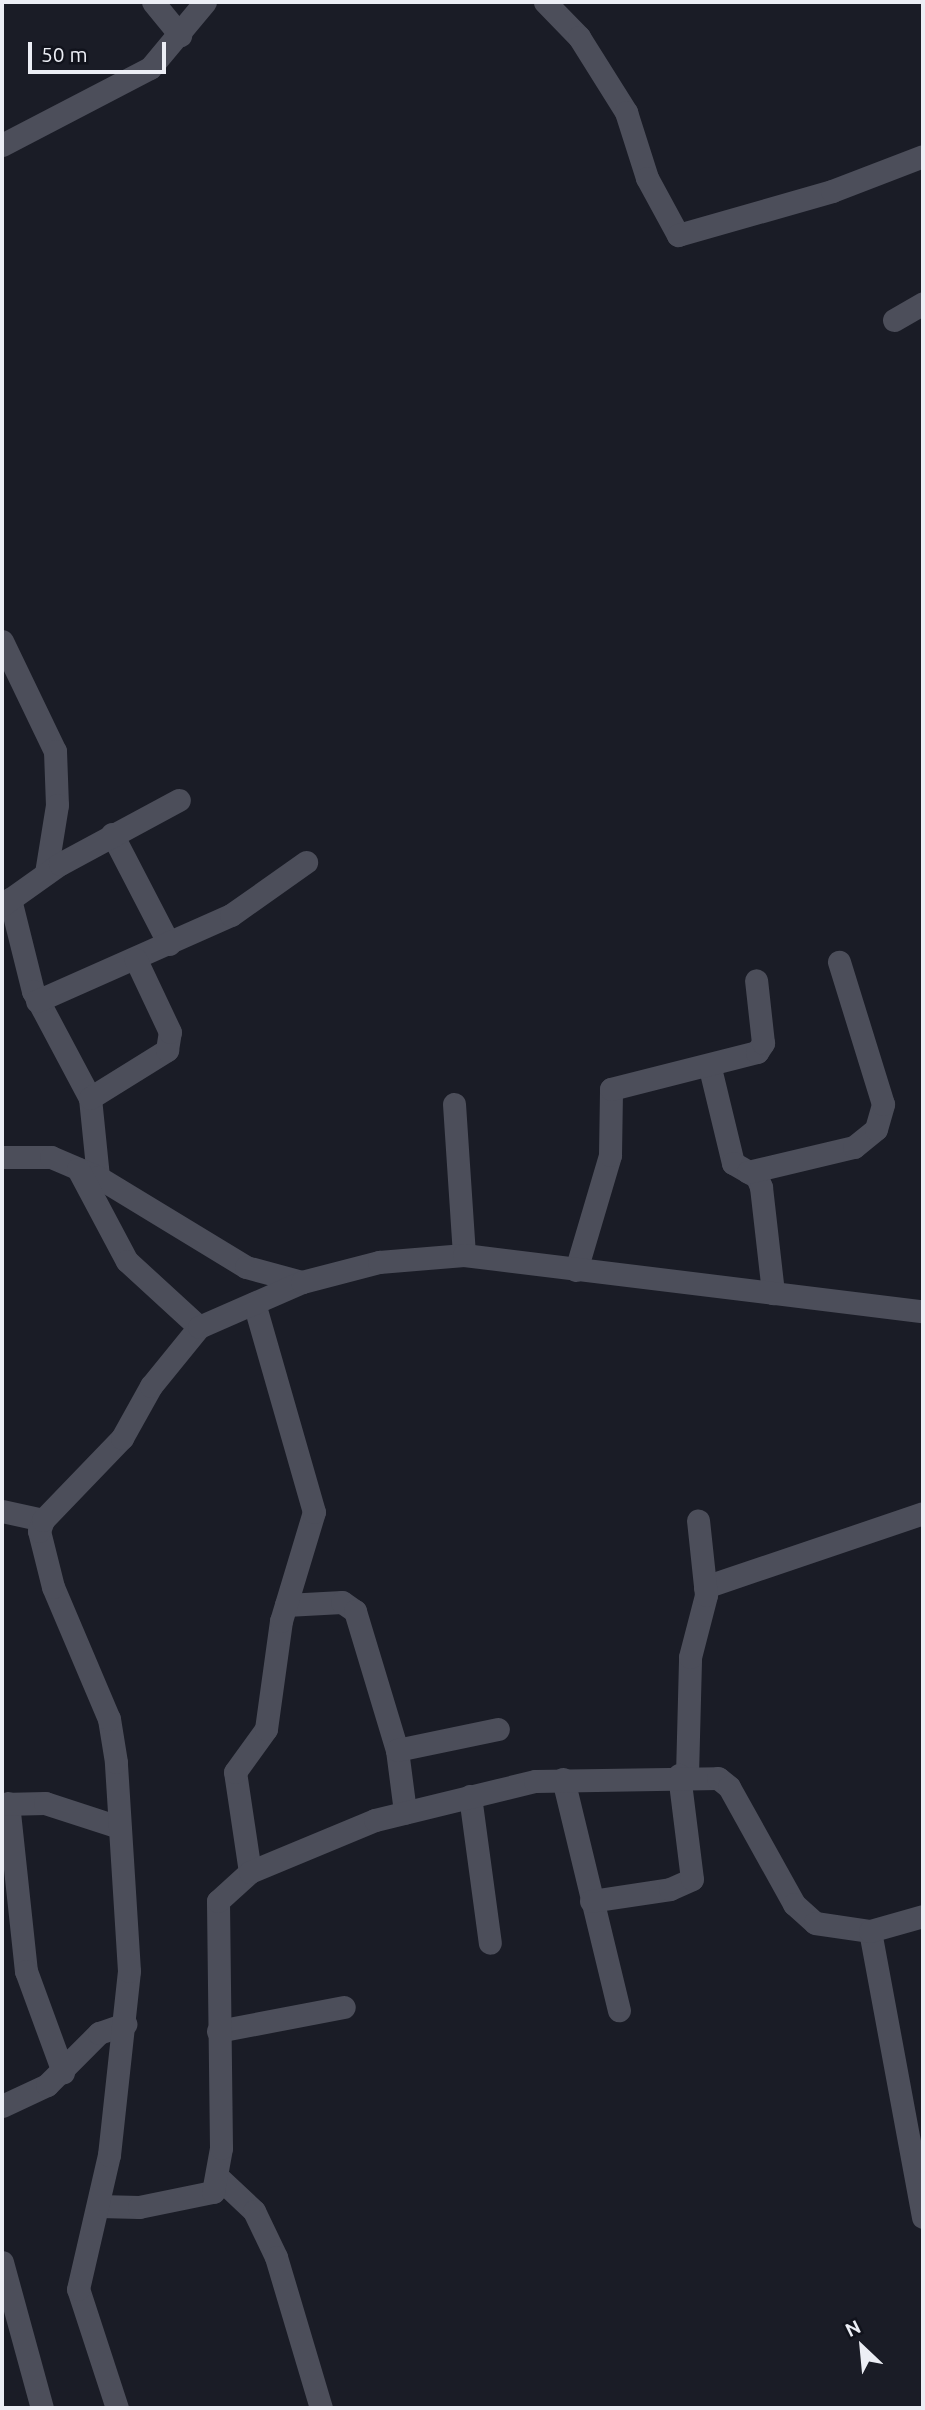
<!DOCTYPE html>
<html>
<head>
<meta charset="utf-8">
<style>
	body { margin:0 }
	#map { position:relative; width:925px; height:2410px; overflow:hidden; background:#1a1c26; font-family:Ubuntu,sans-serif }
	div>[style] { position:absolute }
	.minor>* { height:23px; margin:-11.5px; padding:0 11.5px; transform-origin:11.5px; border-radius:11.5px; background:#4c4e5a }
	span { translate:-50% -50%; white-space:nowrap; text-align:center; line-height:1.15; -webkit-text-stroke:5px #11131c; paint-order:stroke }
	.frame { position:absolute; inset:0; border:4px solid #eceef5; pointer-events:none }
	.north { position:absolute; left:827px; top:2312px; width:70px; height:70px; -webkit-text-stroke:5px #11131c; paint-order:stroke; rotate:334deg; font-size:19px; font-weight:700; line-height:28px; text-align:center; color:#eceef5 }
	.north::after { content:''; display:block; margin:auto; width:24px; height:32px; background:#eceef5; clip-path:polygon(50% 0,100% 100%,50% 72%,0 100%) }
	.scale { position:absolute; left:28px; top:42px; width:138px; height:32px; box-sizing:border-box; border:4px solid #eceef5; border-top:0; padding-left:9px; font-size:21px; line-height:24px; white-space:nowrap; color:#eceef5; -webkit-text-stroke:5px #11131c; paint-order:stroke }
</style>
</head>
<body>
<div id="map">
	<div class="minor">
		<div style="left:153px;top:2px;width:43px;rotate:50.7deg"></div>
		<div style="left:545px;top:2px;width:49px;rotate:45.8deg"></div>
		<div style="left:579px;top:37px;width:89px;rotate:57.9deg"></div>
		<div style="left:626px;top:112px;width:69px;rotate:72.3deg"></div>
		<div style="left:647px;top:178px;width:65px;rotate:61.5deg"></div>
		<div style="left:678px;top:235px;width:160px;rotate:-15.9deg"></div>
		<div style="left:832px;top:191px;width:97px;rotate:-21deg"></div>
		<div style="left:2px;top:145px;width:167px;rotate:-27.5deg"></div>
		<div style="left:150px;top:68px;width:86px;rotate:-50.2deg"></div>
		<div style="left:894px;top:320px;width:34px;rotate:-30deg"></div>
		<div style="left:2px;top:641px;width:122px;rotate:64.3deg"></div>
		<div style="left:55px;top:751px;width:54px;rotate:87.9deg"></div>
		<div style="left:57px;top:805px;width:69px;rotate:99.2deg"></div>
		<div style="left:112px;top:834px;width:124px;rotate:62.6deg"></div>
		<div style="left:10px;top:899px;width:95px;rotate:76deg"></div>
		<div style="left:33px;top:991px;width:121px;rotate:62deg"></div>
		<div style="left:90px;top:1098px;width:79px;rotate:84.2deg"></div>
		<div style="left:2px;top:905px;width:71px;rotate:-35.3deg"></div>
		<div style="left:60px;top:864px;width:135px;rotate:-28.3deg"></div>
		<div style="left:37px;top:1001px;width:212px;rotate:-23.9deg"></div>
		<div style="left:231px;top:915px;width:92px;rotate:-35.2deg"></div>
		<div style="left:710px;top:1068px;width:98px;rotate:76.4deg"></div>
		<div style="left:733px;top:1163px;width:28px;rotate:30deg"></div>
		<div style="left:757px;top:1177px;width:11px;rotate:68deg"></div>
		<div style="left:761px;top:1187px;width:107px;rotate:83.5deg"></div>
		<div style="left:90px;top:1098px;width:91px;rotate:-31.9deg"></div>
		<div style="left:167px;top:1050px;width:18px;rotate:-81deg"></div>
		<div style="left:170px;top:1032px;width:80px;rotate:-115.3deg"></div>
		<div style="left:454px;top:1104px;width:151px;rotate:86.2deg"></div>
		<div style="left:2px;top:1157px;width:49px"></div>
		<div style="left:51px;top:1157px;width:51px;rotate:23.1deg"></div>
		<div style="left:98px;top:1177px;width:173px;rotate:31.3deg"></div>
		<div style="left:246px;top:1267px;width:58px;rotate:15deg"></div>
		<div style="left:78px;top:1169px;width:104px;rotate:62deg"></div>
		<div style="left:127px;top:1261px;width:98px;rotate:42.5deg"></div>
		<div style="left:748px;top:1172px;width:109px;rotate:-13.3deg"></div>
		<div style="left:854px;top:1147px;width:28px;rotate:-39deg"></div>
		<div style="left:876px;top:1129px;width:26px;rotate:-74deg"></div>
		<div style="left:883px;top:1104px;width:149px;rotate:-107.2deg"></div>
		<div style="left:576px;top:1270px;width:120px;rotate:-73.5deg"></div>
		<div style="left:610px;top:1155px;width:66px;rotate:-89.1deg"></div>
		<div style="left:611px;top:1089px;width:151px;rotate:-14.2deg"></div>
		<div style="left:757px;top:1052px;width:11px;rotate:-56deg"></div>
		<div style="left:763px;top:1043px;width:63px;rotate:-96.3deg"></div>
		<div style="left:2px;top:1511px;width:42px;rotate:12.4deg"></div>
		<div style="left:705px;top:1587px;width:230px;rotate:-18.7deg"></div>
		<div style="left:286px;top:1605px;width:56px;rotate:-3.1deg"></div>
		<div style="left:342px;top:1602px;width:16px;rotate:35deg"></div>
		<div style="left:355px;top:1611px;width:145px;rotate:73.2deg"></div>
		<div style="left:397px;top:1750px;width:63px;rotate:82.6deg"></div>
		<div style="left:397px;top:1750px;width:103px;rotate:-11.7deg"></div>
		<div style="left:687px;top:1775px;width:118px;rotate:-88.5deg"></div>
		<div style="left:690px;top:1657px;width:64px;rotate:-75.5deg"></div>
		<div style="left:706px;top:1595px;width:75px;rotate:-96.1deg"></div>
		<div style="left:563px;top:1779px;width:238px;rotate:76.4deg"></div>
		<div style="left:470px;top:1796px;width:148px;rotate:82.3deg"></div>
		<div style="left:8px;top:1803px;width:169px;rotate:83.9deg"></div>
		<div style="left:26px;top:1971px;width:108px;rotate:69.9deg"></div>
		<div style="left:2px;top:1804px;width:43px;rotate:-1.3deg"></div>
		<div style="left:45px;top:1803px;width:78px;rotate:18deg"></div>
		<div style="left:250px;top:1872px;width:101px;rotate:-98.5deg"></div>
		<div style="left:235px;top:1772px;width:53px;rotate:-54.2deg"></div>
		<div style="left:266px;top:1729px;width:109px;rotate:-82.1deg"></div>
		<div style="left:281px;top:1621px;width:114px;rotate:-73.2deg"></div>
		<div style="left:314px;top:1512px;width:217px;rotate:-106deg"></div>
		<div style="left:591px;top:1901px;width:80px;rotate:-8.6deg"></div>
		<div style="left:670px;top:1889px;width:24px;rotate:-24deg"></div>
		<div style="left:692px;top:1879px;width:105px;rotate:-97.1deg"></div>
		<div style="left:870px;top:1931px;width:291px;rotate:79.5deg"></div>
		<div style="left:218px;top:2031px;width:128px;rotate:-10.8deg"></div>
		<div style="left:2px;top:2106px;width:50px;rotate:-25deg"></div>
		<div style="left:47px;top:2085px;width:74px;rotate:-45deg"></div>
		<div style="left:99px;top:2033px;width:28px;rotate:-19deg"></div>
		<div style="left:219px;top:2178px;width:48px;rotate:43.3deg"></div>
		<div style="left:254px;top:2211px;width:51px;rotate:64.4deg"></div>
		<div style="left:276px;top:2257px;width:158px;rotate:73.4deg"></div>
		<div style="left:99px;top:2206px;width:40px;rotate:1.4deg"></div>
		<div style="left:139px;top:2207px;width:76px;rotate:-11.5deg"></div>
		<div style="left:213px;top:2192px;width:45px;rotate:-79.7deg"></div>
		<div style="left:221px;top:2148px;width:247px;rotate:-90.7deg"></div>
		<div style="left:218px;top:1901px;width:43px;rotate:-42.2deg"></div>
		<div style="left:250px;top:1872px;width:135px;rotate:-22.6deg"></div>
		<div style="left:375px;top:1820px;width:165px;rotate:-13.7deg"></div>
		<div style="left:535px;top:1781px;width:183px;rotate:-0.9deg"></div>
		<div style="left:718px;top:1778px;width:14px;rotate:39deg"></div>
		<div style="left:729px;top:1787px;width:134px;rotate:60.9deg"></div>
		<div style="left:794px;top:1904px;width:28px;rotate:42deg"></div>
		<div style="left:815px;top:1923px;width:56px;rotate:8.3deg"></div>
		<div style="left:870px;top:1931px;width:55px;rotate:-15.8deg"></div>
		<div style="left:2px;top:2262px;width:151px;rotate:74.7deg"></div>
		<div style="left:117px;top:2408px;width:125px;rotate:-108.1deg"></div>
		<div style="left:78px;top:2289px;width:138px;rotate:-77deg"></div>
		<div style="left:109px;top:2155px;width:185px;rotate:-83.8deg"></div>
		<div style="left:129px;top:1971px;width:209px;rotate:-93.6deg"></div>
		<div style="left:116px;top:1762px;width:44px;rotate:-99.2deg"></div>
		<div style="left:109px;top:1719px;width:143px;rotate:-113deg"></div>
		<div style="left:53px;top:1587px;width:58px;rotate:-104deg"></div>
		<div style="left:39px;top:1531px;width:12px;rotate:-70deg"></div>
		<div style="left:43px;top:1520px;width:114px;rotate:-46.1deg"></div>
		<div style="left:122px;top:1438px;width:60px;rotate:-60.9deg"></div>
		<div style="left:151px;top:1386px;width:76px;rotate:-50.9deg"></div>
		<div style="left:199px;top:1327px;width:112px;rotate:-23.6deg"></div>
		<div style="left:302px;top:1282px;width:80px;rotate:-14.6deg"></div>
		<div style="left:379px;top:1262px;width:85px;rotate:-4.7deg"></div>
		<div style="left:464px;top:1255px;width:462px;rotate:7deg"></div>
	</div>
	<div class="frame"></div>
	<div class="north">N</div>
	<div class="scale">50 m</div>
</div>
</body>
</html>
